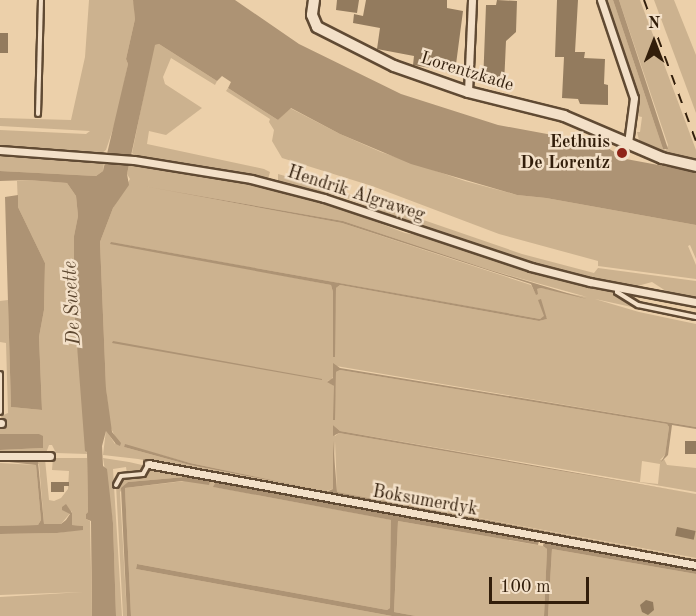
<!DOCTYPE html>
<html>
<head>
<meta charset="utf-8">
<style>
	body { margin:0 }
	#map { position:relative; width:696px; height:616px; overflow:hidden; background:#ecd0aa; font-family:"Old Standard TT",serif }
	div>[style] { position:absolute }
	.green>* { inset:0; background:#ccb28f }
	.water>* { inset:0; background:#ad9374 }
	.building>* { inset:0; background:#937b5e; transform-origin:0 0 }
	.roads { filter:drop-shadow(2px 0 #604a33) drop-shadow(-2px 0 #604a33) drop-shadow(0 2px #604a33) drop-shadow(0 -2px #604a33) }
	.lane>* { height:4px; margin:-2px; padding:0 2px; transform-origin:2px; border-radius:2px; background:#f3e0c8 }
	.street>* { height:7px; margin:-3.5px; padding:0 3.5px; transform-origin:3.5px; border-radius:3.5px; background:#f3e0c8 }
	.secondary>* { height:10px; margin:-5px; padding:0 5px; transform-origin:5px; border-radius:5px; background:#f3e0c8 }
	.rail>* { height:2px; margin-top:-1px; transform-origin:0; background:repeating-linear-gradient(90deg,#321e0b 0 10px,transparent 0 20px) }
	.dots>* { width:16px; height:16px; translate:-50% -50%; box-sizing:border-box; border:3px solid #f3e0c8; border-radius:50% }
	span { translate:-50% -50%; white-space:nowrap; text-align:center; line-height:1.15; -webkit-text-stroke:5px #f3e0c8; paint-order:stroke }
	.street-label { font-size:18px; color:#321e0b }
	.poi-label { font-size:18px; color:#321e0b; font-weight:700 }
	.right { translate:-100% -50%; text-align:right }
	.water-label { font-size:20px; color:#5d4730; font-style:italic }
	.north { position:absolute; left:624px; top:12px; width:60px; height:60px; -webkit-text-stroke:4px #f3e0c8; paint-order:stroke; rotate:0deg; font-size:16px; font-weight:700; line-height:24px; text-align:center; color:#321e0b }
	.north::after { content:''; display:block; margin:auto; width:21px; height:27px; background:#321e0b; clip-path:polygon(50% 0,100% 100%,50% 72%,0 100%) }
	.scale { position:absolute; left:489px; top:577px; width:100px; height:27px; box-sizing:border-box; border:3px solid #321e0b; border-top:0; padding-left:8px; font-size:18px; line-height:21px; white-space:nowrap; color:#321e0b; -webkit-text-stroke:4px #f3e0c8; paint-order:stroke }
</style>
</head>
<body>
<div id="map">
	<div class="green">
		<div style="clip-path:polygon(89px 0,133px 0,134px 3px,135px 19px,126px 59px,128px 64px,117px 117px,106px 150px,102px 153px,0 146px,0 130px,86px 134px,90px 131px,0 126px,0 118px,71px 120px,85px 57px)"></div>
		<div style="clip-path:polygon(604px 0,613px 0,663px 149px,666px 150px,668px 145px,619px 0,640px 0,696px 150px,696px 161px,664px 153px,639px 140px,637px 132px,640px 132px,642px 117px,637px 116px,636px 96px)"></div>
		<div style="clip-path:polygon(654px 0,674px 0,696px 55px,696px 113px)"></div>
		<div style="clip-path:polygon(159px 44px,217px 81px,215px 85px,171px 58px,163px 77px,165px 84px,202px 108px,166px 135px,149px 131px,147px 144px,264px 169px,270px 172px,268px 179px,218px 168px,135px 155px,132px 153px,154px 45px)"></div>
		<div style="clip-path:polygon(228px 88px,278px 120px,290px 108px,340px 134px,381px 152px,465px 181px,517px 195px,546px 198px,696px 225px,696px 259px,690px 245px,688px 246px,696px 265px,696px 279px,598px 266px,598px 261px,499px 234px,372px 186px,282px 158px,272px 141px,274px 130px,269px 122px,270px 119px,226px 91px)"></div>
		<div style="clip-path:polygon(0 153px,101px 160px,104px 163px,103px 171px,96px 176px,0 171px)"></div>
		<div style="clip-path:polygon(evenodd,134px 163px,222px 177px,327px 203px,405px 233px,424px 236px,538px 272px,606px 289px,634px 306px,696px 319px,696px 321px,595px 299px,639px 312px,696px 324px,696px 427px,336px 366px,332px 380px,327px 381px,334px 386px,334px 420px,336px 372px,340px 370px,667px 424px,669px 427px,665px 455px,660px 460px,664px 459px,667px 465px,696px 468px,696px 492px,340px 431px,333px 425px,335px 436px,339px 433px,696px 494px,696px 558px,337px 492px,335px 441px,333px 489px,326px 491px,696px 559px,696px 562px,138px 459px,103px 455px,106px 430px,115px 444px,117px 441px,110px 426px,106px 388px,100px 242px,113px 208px,130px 179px,127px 174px,129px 165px,134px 163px,143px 186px,343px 221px,487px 269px,587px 297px,541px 288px,537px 289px,536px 294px,531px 285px,342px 223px,143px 186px,134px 163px,110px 242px,540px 319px,544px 317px,544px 312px,547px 319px,539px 321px,340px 285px,336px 288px,333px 357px,333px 292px,331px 285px,110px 242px,134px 163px,125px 445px,190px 463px,320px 490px,190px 465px,124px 447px,125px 445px,134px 163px,642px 461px,660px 464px,658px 484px,640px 482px,642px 461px)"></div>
		<div style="clip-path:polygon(278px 174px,342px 192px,522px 254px,594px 273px,598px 268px,696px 281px,696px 298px,669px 293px,652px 282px,634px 287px,533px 263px,435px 232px,343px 197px,278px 181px)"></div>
		<div style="clip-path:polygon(28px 180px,67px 183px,76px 196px,78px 216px,74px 236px,74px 306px,87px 454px,56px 453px,52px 445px,49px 445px,46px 453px,0 454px,0 450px,43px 448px,39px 434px,0 434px,0 426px,3px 426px,1px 416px,8px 413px,6px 343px,0 342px,0 301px,8px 300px,11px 407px,42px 410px,39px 337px,44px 310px,45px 263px,18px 207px,17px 181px)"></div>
		<div style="clip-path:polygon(0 458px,45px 459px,49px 500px,54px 501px,61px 498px,68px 489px,69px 471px,52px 470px,53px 458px,87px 458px,88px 512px,86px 514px,86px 519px,90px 521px,92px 616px,0 616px,0 597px,83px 592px,0 595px,0 534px,57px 533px,83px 529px,83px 526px,72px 525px,72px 511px,61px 524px,44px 524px,39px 464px,0 461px)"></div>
		<div style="clip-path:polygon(103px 458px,129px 462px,142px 465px,143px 468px,139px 473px,127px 474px,126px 467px,113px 469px,122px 616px,116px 616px,113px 523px)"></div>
		<div style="clip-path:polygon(0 463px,36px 465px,41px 520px,38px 525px,0 526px)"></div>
		<div style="clip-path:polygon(152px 467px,210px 478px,210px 481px,215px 482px,214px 487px,392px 520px,390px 608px,387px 610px,137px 564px,136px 569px,392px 616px,131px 616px,125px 488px,185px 481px,185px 477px,128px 482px,120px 492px,127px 616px,123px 616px,116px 485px,121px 479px,144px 476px)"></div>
		<div style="clip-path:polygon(398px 521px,543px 546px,547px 549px,544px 616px,416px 616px,394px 612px)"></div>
		<div style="clip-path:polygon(552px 549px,696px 574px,696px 616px,548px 616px)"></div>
	</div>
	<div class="water">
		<div style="clip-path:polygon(133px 0,235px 0,299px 44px,401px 94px,498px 125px,601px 144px,626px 159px,696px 172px,696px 225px,546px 198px,517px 195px,411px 164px,340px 134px,291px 108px,278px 120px,228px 88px,231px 82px,222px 76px,217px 81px,159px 44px,155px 45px,127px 174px,129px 185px,113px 208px,100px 242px,106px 388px,112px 432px,121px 443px,120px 446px,116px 444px,106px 431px,102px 446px,103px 466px,107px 469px,113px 523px,116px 616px,92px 616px,91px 521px,86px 519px,86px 514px,88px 512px,87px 452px,85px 451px,74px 306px,74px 236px,78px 216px,76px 196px,67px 183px,28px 180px,0 181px,0 171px,96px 176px,103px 171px,128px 64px,126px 59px,135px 19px)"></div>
		<div style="clip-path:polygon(613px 0,619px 0,668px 149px,663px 149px)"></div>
		<div style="clip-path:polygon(143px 186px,343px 221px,487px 269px,587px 299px,541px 288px,537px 289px,538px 294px,536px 295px,531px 284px,342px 223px)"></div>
		<div style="clip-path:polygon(18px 195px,18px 207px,45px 263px,44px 310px,39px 337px,42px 410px,11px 407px,5px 197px)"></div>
		<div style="clip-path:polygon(111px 242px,540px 319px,544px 316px,538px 300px,541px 299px,547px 319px,539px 321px,340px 285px,336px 288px,335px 357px,333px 357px,333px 292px,331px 285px,110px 244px)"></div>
		<div style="clip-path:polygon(113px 341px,322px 379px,322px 380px,112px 343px)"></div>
		<div style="clip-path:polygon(333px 363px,340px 368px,696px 427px,696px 429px,672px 425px,668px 455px,661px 462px,665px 455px,669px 427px,667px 424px,340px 370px,336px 372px,335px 420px,333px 420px,334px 386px,327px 382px,333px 378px)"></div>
		<div style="clip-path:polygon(333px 425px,340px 431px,696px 494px,339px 433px,333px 436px)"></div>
		<div style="clip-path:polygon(0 434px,39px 434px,43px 436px,43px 448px,0 450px)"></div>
		<div style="clip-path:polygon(333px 441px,337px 492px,696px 559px,326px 492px,333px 489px)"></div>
		<div style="clip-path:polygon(125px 444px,190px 463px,320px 490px,190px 465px,124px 447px)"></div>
		<div style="clip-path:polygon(0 461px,38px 462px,44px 524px,61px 524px,66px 520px,70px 514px,62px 510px,62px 507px,66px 504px,72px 513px,72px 525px,83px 526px,83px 530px,57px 533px,0 534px,0 526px,38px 525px,41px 520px,36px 465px)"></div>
		<div style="clip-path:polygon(185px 477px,210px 481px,209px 485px,182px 481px,125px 488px,131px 616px,127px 616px,121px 488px,128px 482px)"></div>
		<div style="clip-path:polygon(216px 481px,539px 541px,538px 545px,398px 521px,394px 612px,416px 616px,392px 616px,136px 569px,137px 564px,387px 610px,390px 608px,391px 520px,213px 487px)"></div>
		<div style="clip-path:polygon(544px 541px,696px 569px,696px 574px,552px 549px,548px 616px,544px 616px,547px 549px,543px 546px)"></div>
	</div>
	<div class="building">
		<div style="clip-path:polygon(337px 0,359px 0,357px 13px,336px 10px)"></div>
		<div style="clip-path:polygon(366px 0,447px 0,447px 8px,463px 11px,455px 72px,413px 65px,414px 56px,377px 49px,380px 28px,353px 23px,354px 14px,363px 16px)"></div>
		<div style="clip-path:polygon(497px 0,517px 1px,516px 32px,506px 41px,504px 85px,483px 84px,486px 5px,496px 5px)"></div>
		<div style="clip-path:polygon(557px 0,578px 0,575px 52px,585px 52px,584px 58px,605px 59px,604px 84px,608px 85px,608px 105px,580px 104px,578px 99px,562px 98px,564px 57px,555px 57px)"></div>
		<div style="left:0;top:33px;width:8px;height:20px"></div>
		<div style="left:685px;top:441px;width:11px;height:13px"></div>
		<div style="clip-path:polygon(51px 482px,69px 482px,69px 486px,64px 486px,64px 492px,51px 492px)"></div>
		<div style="left:677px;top:527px;width:19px;height:9px;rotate:12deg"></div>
		<div style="clip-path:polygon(646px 600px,653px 602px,654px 610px,648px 615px,642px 612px,640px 605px)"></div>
	</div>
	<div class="roads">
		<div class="lane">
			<div style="left:38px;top:114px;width:114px;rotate:-88.5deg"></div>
			<div style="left:617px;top:288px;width:4px;rotate:90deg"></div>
			<div style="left:617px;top:292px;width:25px;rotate:32deg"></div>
			<div style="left:638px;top:305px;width:59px;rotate:11.7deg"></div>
			<div style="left:0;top:374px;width:38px;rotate:90deg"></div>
			<div style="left:116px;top:485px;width:10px;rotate:-61deg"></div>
			<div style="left:121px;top:476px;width:22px;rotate:-5deg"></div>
			<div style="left:143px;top:474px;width:10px;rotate:-61deg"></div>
		</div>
		<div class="street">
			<div style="left:601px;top:0;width:103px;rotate:71.4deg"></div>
			<div style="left:634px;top:98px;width:45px;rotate:97.6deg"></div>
			<div style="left:468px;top:92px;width:92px;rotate:-87.5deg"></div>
			<div style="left:0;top:150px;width:134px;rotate:4.3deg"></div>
			<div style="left:134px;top:160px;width:119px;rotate:9.2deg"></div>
			<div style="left:251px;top:179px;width:75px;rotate:14.6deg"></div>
			<div style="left:324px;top:198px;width:218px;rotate:18.4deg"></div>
			<div style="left:531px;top:267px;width:61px;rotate:14.3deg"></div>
			<div style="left:590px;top:282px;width:108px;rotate:10.7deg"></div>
			<div style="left:0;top:423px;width:1px"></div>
			<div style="left:0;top:456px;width:50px"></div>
			<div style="left:148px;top:464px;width:557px;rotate:10.44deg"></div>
		</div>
		<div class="secondary">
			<div style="left:314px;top:0;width:15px;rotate:98deg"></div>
			<div style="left:312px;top:15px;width:13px;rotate:67deg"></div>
			<div style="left:317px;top:27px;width:86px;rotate:26.9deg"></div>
			<div style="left:394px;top:66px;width:78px;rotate:19.4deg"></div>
			<div style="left:468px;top:92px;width:99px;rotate:14deg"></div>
			<div style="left:564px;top:116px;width:107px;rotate:23.2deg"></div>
			<div style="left:662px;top:158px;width:35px;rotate:13deg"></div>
		</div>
	</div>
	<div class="rail">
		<div style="left:644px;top:0;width:150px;rotate:69.8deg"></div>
	</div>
	<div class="dots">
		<div style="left:622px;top:153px;background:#8f2418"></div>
	</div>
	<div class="street-label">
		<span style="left:467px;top:72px;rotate:17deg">Lorentzkade</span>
		<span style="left:356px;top:194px;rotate:18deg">Hendrik Algraweg</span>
		<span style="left:425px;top:501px;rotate:10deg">Boksumerdyk</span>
	</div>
	<div class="poi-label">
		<span class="right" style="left:610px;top:153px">Eethuis<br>De Lorentz</span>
	</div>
	<div class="water-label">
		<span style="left:73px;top:303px;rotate:-93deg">De Swette</span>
	</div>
	<div class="north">N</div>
	<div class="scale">100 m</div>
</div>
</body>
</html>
